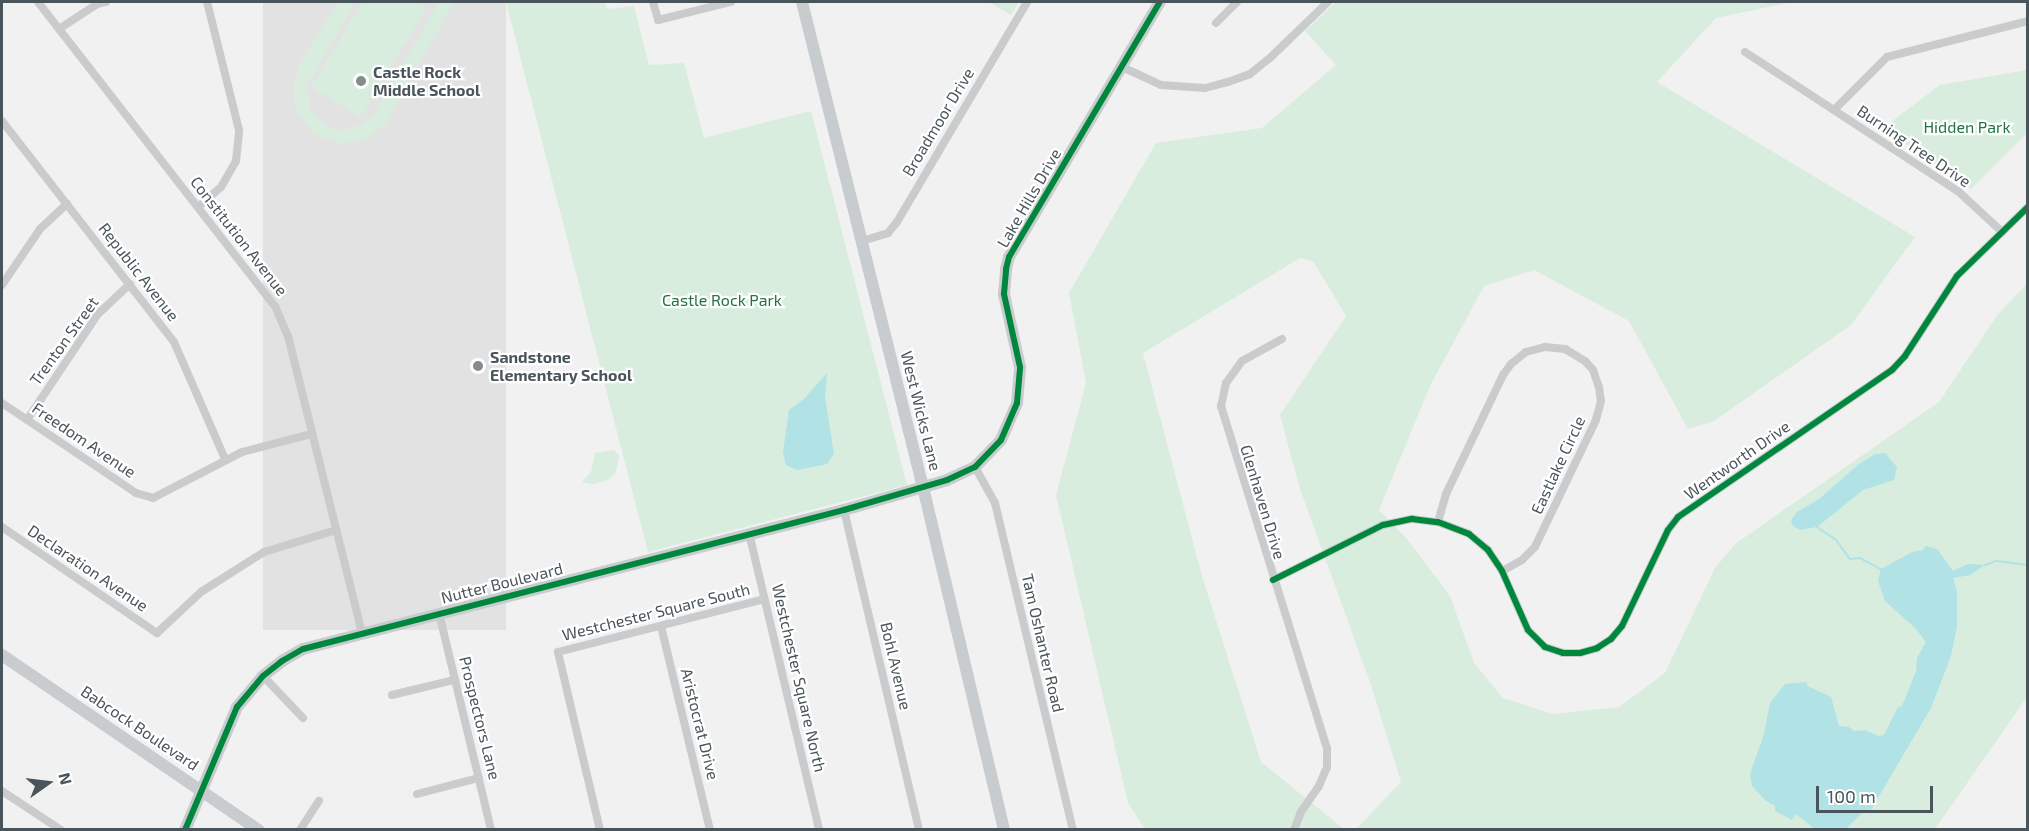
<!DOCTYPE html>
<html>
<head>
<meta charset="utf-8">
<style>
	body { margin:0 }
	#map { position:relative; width:2029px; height:831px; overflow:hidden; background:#f1f1f1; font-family:"Exo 2",sans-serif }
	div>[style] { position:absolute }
	.education>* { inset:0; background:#e3e2e2; transform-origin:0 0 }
	.green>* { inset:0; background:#d8edde }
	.water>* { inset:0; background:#b1e2e6 }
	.stream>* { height:2px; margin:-1px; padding:0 1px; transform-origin:1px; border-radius:1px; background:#b1e2e6 }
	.street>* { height:8px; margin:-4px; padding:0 4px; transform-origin:4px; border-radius:4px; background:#c9cbcc }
	.secondary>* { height:12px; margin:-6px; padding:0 6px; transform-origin:6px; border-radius:6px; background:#c9ccce }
	.cycleway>* { height:6px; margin:-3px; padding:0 3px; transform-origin:3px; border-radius:3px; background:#00873e }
	.dots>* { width:16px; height:16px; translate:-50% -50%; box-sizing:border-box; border:3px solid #fff; border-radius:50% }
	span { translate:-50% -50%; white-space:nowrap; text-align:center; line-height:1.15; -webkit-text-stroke:4.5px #fff; paint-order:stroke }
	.poi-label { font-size:16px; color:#4a555b; font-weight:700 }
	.left { translate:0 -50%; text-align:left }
	.street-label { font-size:16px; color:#4a555b }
	.park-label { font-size:16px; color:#237441 }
	.frame { position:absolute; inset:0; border:3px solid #4a555b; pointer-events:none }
	.north { position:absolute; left:18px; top:753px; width:60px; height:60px; -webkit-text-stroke:4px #fff; paint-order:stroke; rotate:76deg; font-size:16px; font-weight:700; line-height:24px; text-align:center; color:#4a555b }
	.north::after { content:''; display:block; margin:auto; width:21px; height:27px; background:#4a555b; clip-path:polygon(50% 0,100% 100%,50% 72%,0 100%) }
	.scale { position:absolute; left:1816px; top:786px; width:117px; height:27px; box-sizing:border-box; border:3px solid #4a555b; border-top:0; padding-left:8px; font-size:18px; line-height:21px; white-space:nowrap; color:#4a555b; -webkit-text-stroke:4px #fff; paint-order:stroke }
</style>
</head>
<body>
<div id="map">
	<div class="education">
		<div style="left:263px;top:2px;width:243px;height:628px"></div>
	</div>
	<div class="green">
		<div style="clip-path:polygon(338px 2px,355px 2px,307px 86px,310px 108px,315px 116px,331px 128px,340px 130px,357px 127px,372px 117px,439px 2px,454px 2px,387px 122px,365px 140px,350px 143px,338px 143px,314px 134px,296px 111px,293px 94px,298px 66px)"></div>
		<div style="clip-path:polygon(363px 2px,416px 2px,427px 8px,360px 117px,311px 87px)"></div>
		<div style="clip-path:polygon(506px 2px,605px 2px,607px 9px,634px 6px,649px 65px,684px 63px,704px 138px,811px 111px,907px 485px,648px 552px)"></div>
		<div style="clip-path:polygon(989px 2px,1019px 2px,1011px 15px)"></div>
		<div style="clip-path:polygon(1336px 2px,1792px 2px,1716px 18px,1657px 82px,1915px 237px,1851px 325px,1714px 421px,1688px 429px,1629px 321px,1534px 270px,1484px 286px,1430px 386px,1379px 510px,1407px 539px,1450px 596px,1474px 663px,1503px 698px,1553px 714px,1619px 707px,1665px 673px,1715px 568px,1735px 544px,1939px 402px,1998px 314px,2027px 284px,2027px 697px,1935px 829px,1356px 829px,1401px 782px,1371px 685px,1300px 489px,1280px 415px,1346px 316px,1313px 261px,1300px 258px,1143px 353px,1202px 576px,1261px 762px,1344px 829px,1145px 829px,1128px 803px,1056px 495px,1086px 383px,1069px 293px,1156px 143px,1262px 128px,1336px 65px,1305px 31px)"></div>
		<div style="clip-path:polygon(2027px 70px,2027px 133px,1971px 189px,1883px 128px,1940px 85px)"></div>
		<div style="clip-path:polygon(614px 450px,619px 455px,616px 472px,608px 480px,593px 484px,582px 482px,591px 472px,595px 453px)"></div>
	</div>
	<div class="water">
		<div style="clip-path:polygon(827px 373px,825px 397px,834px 454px,827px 464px,797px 470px,786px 465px,783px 452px,789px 410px,804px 399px)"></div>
		<div style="clip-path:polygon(1885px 453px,1897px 467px,1894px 480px,1863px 490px,1817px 527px,1800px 530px,1793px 526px,1791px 520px,1797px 512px,1819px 499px,1859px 464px,1875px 454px)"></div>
		<div style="clip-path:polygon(1926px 546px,1937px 549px,1953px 571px,1968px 564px,1985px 565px,1970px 575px,1953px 578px,1957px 591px,1957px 626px,1951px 656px,1931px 708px,1869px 813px,1862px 813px,1846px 829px,1815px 829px,1796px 814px,1792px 820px,1775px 811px,1775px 806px,1766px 801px,1752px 786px,1750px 774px,1764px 734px,1770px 703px,1785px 684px,1806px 682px,1808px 686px,1831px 697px,1839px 726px,1849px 727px,1854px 731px,1865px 730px,1878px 736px,1884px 735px,1898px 707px,1902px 706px,1916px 671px,1917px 658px,1926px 642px,1915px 628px,1885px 601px,1878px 581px,1881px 569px,1912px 552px,1923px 550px)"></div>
	</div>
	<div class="stream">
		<div style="left:1817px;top:527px;width:23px;rotate:34deg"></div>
		<div style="left:1836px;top:540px;width:24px;rotate:54deg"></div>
		<div style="left:1850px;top:559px;width:10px;rotate:-6deg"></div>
		<div style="left:1860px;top:558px;width:24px;rotate:28deg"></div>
		<div style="left:1985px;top:565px;width:12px;rotate:-20deg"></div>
		<div style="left:1996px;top:561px;width:32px;rotate:7deg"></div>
	</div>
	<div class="street">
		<div style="left:38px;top:2px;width:385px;rotate:52.1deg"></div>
		<div style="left:275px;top:306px;width:33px;rotate:67deg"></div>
		<div style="left:288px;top:336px;width:306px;rotate:76deg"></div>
		<div style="left:653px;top:2px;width:19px;rotate:74deg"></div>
		<div style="left:658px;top:20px;width:75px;rotate:-13.9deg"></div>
		<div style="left:1216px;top:23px;width:30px;rotate:-45deg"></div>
		<div style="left:59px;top:29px;width:45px;rotate:-33.3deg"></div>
		<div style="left:97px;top:4px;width:9px;rotate:-13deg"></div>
		<div style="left:1745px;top:52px;width:256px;rotate:33.2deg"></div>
		<div style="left:1959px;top:192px;width:59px;rotate:42.9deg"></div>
		<div style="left:1120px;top:66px;width:45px;rotate:24.9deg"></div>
		<div style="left:1161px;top:85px;width:44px;rotate:3.9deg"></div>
		<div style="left:1205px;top:88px;width:24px;rotate:-15deg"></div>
		<div style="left:1228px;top:82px;width:23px;rotate:-20deg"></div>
		<div style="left:1250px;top:74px;width:28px;rotate:-39deg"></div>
		<div style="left:1272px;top:56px;width:78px;rotate:-44deg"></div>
		<div style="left:1834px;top:110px;width:75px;rotate:-45deg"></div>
		<div style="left:1887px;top:57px;width:146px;rotate:-14.3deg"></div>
		<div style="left:2px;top:121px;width:280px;rotate:52.1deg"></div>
		<div style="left:174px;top:342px;width:128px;rotate:66.4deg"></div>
		<div style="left:198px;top:207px;width:30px;rotate:-41deg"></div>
		<div style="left:221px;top:187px;width:30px;rotate:-60deg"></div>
		<div style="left:236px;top:161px;width:31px;rotate:-84deg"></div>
		<div style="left:239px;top:130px;width:132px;rotate:-104deg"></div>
		<div style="left:862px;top:241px;width:27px;rotate:-17deg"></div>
		<div style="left:888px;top:233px;width:14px;rotate:-51deg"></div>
		<div style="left:897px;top:222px;width:256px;rotate:-59.4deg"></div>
		<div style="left:2px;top:285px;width:68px;rotate:-55.8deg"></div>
		<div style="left:40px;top:229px;width:37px;rotate:-43deg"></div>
		<div style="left:1282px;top:339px;width:46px;rotate:151.2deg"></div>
		<div style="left:1242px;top:361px;width:27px;rotate:126deg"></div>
		<div style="left:1226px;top:383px;width:24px;rotate:102deg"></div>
		<div style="left:1221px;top:406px;width:358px;rotate:72.8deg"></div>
		<div style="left:1327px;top:748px;width:19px;rotate:90deg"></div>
		<div style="left:1327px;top:767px;width:21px;rotate:113deg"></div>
		<div style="left:1319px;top:786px;width:32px;rotate:125deg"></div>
		<div style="left:1301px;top:812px;width:19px;rotate:111deg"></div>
		<div style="left:2px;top:403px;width:161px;rotate:33.9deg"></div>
		<div style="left:136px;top:493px;width:18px;rotate:16deg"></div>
		<div style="left:153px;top:498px;width:100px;rotate:-27.3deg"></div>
		<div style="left:242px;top:452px;width:71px;rotate:-14.6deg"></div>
		<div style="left:27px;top:420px;width:128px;rotate:-56.2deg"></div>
		<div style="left:98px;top:314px;width:44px;rotate:-43.2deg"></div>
		<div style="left:975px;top:467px;width:41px;rotate:60.9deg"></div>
		<div style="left:995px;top:503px;width:336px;rotate:76.6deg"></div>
		<div style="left:844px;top:510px;width:329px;rotate:76.8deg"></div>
		<div style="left:1438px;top:522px;width:29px;rotate:-74deg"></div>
		<div style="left:1446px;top:494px;width:132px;rotate:-64.4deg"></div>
		<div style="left:1503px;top:375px;width:14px;rotate:-54deg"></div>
		<div style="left:1511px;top:364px;width:19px;rotate:-39deg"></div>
		<div style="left:1526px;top:352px;width:20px;rotate:-15deg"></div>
		<div style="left:1545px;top:347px;width:20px;rotate:6deg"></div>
		<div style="left:1565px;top:349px;width:23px;rotate:31deg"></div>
		<div style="left:1585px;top:361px;width:12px;rotate:48deg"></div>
		<div style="left:1593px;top:370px;width:18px;rotate:71deg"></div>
		<div style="left:1599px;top:387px;width:14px;rotate:82deg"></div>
		<div style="left:1601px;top:401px;width:20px;rotate:105deg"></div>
		<div style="left:1596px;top:420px;width:141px;rotate:115.7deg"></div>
		<div style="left:1535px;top:547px;width:18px;rotate:135deg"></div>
		<div style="left:1522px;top:560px;width:23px;rotate:151deg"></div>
		<div style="left:2px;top:527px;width:188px;rotate:34.4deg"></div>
		<div style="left:157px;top:633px;width:60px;rotate:-43deg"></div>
		<div style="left:201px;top:592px;width:75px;rotate:-32.4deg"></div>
		<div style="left:264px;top:552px;width:75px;rotate:-17deg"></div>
		<div style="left:749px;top:533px;width:305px;rotate:76.7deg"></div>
		<div style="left:1273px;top:580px;width:123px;rotate:-26.6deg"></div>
		<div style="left:1383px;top:525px;width:30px;rotate:-12deg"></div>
		<div style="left:1412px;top:519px;width:26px;rotate:7deg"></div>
		<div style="left:1438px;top:522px;width:33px;rotate:21deg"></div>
		<div style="left:1469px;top:534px;width:25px;rotate:40deg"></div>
		<div style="left:1488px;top:550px;width:25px;rotate:56deg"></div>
		<div style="left:1502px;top:571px;width:64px;rotate:66.2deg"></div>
		<div style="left:1528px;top:630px;width:24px;rotate:45deg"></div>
		<div style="left:1545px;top:647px;width:19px;rotate:18deg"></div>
		<div style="left:1563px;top:653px;width:17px"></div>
		<div style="left:1580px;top:653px;width:18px;rotate:-16deg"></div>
		<div style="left:1597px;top:648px;width:17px;rotate:-33deg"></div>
		<div style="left:1611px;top:639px;width:17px;rotate:-50deg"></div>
		<div style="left:1622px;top:626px;width:106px;rotate:-64.4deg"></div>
		<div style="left:1668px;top:530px;width:16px;rotate:-52deg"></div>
		<div style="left:1678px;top:517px;width:260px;rotate:-34.5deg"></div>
		<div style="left:1892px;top:370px;width:19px;rotate:-47deg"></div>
		<div style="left:1905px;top:356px;width:95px;rotate:-57deg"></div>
		<div style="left:1957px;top:276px;width:99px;rotate:-44.2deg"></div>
		<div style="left:439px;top:613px;width:223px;rotate:76.5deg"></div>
		<div style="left:661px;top:626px;width:210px;rotate:76.5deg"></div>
		<div style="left:263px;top:676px;width:58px;rotate:46.4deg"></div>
		<div style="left:392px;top:695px;width:64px;rotate:-13.6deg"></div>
		<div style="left:2px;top:791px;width:71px;rotate:33.5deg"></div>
		<div style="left:417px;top:794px;width:64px;rotate:-14.5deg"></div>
		<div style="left:300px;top:830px;width:35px;rotate:-57deg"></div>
		<div style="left:600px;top:830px;width:183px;rotate:-103.3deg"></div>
		<div style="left:558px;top:652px;width:213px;rotate:-14.4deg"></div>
	</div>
	<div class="secondary">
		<div style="left:802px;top:2px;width:500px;rotate:76deg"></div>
		<div style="left:923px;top:487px;width:352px;rotate:76.7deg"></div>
		<div style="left:2px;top:655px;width:311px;rotate:34.3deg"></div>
		<div style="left:185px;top:830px;width:134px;rotate:-67.1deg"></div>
		<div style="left:237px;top:707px;width:40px;rotate:-50deg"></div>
		<div style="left:263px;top:676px;width:24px;rotate:-38deg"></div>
		<div style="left:282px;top:661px;width:24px;rotate:-30deg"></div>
		<div style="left:303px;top:649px;width:559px;rotate:-14.41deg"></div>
		<div style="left:844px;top:510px;width:107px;rotate:-16.2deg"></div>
		<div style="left:947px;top:480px;width:31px;rotate:-25deg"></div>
		<div style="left:975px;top:467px;width:37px;rotate:-46deg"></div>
		<div style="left:1001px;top:440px;width:40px;rotate:-66.6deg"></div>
		<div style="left:1017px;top:403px;width:36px;rotate:-85deg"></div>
		<div style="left:1020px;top:367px;width:75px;rotate:-102.4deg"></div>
		<div style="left:1004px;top:294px;width:25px;rotate:-85deg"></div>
		<div style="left:1006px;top:269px;width:12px;rotate:-76deg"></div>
		<div style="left:1009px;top:257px;width:296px;rotate:-59.4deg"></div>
	</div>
	<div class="cycleway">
		<div style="left:1273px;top:580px;width:123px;rotate:-26.6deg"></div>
		<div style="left:1383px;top:525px;width:30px;rotate:-12deg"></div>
		<div style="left:1412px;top:519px;width:26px;rotate:7deg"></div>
		<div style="left:1438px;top:522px;width:33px;rotate:21deg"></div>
		<div style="left:1469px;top:534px;width:25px;rotate:40deg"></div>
		<div style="left:1488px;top:550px;width:25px;rotate:56deg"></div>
		<div style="left:1502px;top:571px;width:64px;rotate:66.2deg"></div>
		<div style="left:1528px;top:630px;width:24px;rotate:45deg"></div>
		<div style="left:1545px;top:647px;width:19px;rotate:18deg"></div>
		<div style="left:1563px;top:653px;width:17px"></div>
		<div style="left:1580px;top:653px;width:18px;rotate:-16deg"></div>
		<div style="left:1597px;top:648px;width:17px;rotate:-33deg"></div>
		<div style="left:1611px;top:639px;width:17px;rotate:-50deg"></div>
		<div style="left:1622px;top:626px;width:106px;rotate:-64.4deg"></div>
		<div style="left:1668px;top:530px;width:16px;rotate:-52deg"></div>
		<div style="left:1678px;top:517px;width:260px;rotate:-34.5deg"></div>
		<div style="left:1892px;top:370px;width:19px;rotate:-47deg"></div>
		<div style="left:1905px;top:356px;width:95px;rotate:-57deg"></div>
		<div style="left:1957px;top:276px;width:99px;rotate:-44.2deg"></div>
		<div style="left:185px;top:830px;width:134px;rotate:-67.1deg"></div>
		<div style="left:237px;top:707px;width:40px;rotate:-50deg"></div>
		<div style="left:263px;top:676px;width:24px;rotate:-38deg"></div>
		<div style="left:282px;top:661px;width:24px;rotate:-30deg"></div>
		<div style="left:303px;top:649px;width:559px;rotate:-14.41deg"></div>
		<div style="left:844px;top:510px;width:107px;rotate:-16.2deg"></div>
		<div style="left:947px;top:480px;width:31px;rotate:-25deg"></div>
		<div style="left:975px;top:467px;width:37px;rotate:-46deg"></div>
		<div style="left:1001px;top:440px;width:40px;rotate:-66.6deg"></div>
		<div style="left:1017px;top:403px;width:36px;rotate:-85deg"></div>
		<div style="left:1020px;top:367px;width:75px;rotate:-102.4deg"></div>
		<div style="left:1004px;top:294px;width:25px;rotate:-85deg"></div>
		<div style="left:1006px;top:269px;width:12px;rotate:-76deg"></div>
		<div style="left:1009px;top:257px;width:296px;rotate:-59.4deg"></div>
	</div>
	<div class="dots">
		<div style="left:361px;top:81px;background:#848c90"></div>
		<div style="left:478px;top:366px;background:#848c90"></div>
	</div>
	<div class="poi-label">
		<span class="left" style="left:373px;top:81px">Castle Rock<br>Middle School</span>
		<span class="left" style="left:490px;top:366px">Sandstone<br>Elementary School</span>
	</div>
	<div class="street-label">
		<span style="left:938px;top:122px;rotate:-59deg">Broadmoor Drive</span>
		<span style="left:1914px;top:146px;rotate:34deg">Burning Tree Drive</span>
		<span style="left:1029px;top:198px;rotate:-60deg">Lake Hills Drive</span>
		<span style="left:239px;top:236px;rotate:52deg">Constitution Avenue</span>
		<span style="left:139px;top:272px;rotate:52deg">Republic Avenue</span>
		<span style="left:64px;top:341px;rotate:-54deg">Trenton Street</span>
		<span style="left:921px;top:411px;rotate:76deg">West Wicks Lane</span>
		<span style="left:84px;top:440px;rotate:34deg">Freedom Avenue</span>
		<span style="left:1737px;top:460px;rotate:-35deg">Wentworth Drive</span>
		<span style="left:1558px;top:465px;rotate:-65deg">Eastlake Circle</span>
		<span style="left:1263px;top:502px;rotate:73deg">Glenhaven Drive</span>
		<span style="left:88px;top:568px;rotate:34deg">Declaration Avenue</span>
		<span style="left:502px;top:583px;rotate:-14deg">Nutter Boulevard</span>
		<span style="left:656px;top:612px;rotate:-14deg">Westchester Square South</span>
		<span style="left:1043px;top:643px;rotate:77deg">Tam Oshanter Road</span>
		<span style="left:896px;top:666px;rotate:77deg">Bohl Avenue</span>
		<span style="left:799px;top:678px;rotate:77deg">Westchester Square North</span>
		<span style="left:480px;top:718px;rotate:76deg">Prospectors Lane</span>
		<span style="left:700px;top:724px;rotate:76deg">Aristocrat Drive</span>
		<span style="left:140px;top:728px;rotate:34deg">Babcock Boulevard</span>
	</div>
	<div class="park-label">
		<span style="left:1967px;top:127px">Hidden Park</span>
		<span style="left:722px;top:300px">Castle Rock Park</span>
	</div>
	<div class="frame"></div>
	<div class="north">N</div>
	<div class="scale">100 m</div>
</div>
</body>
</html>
